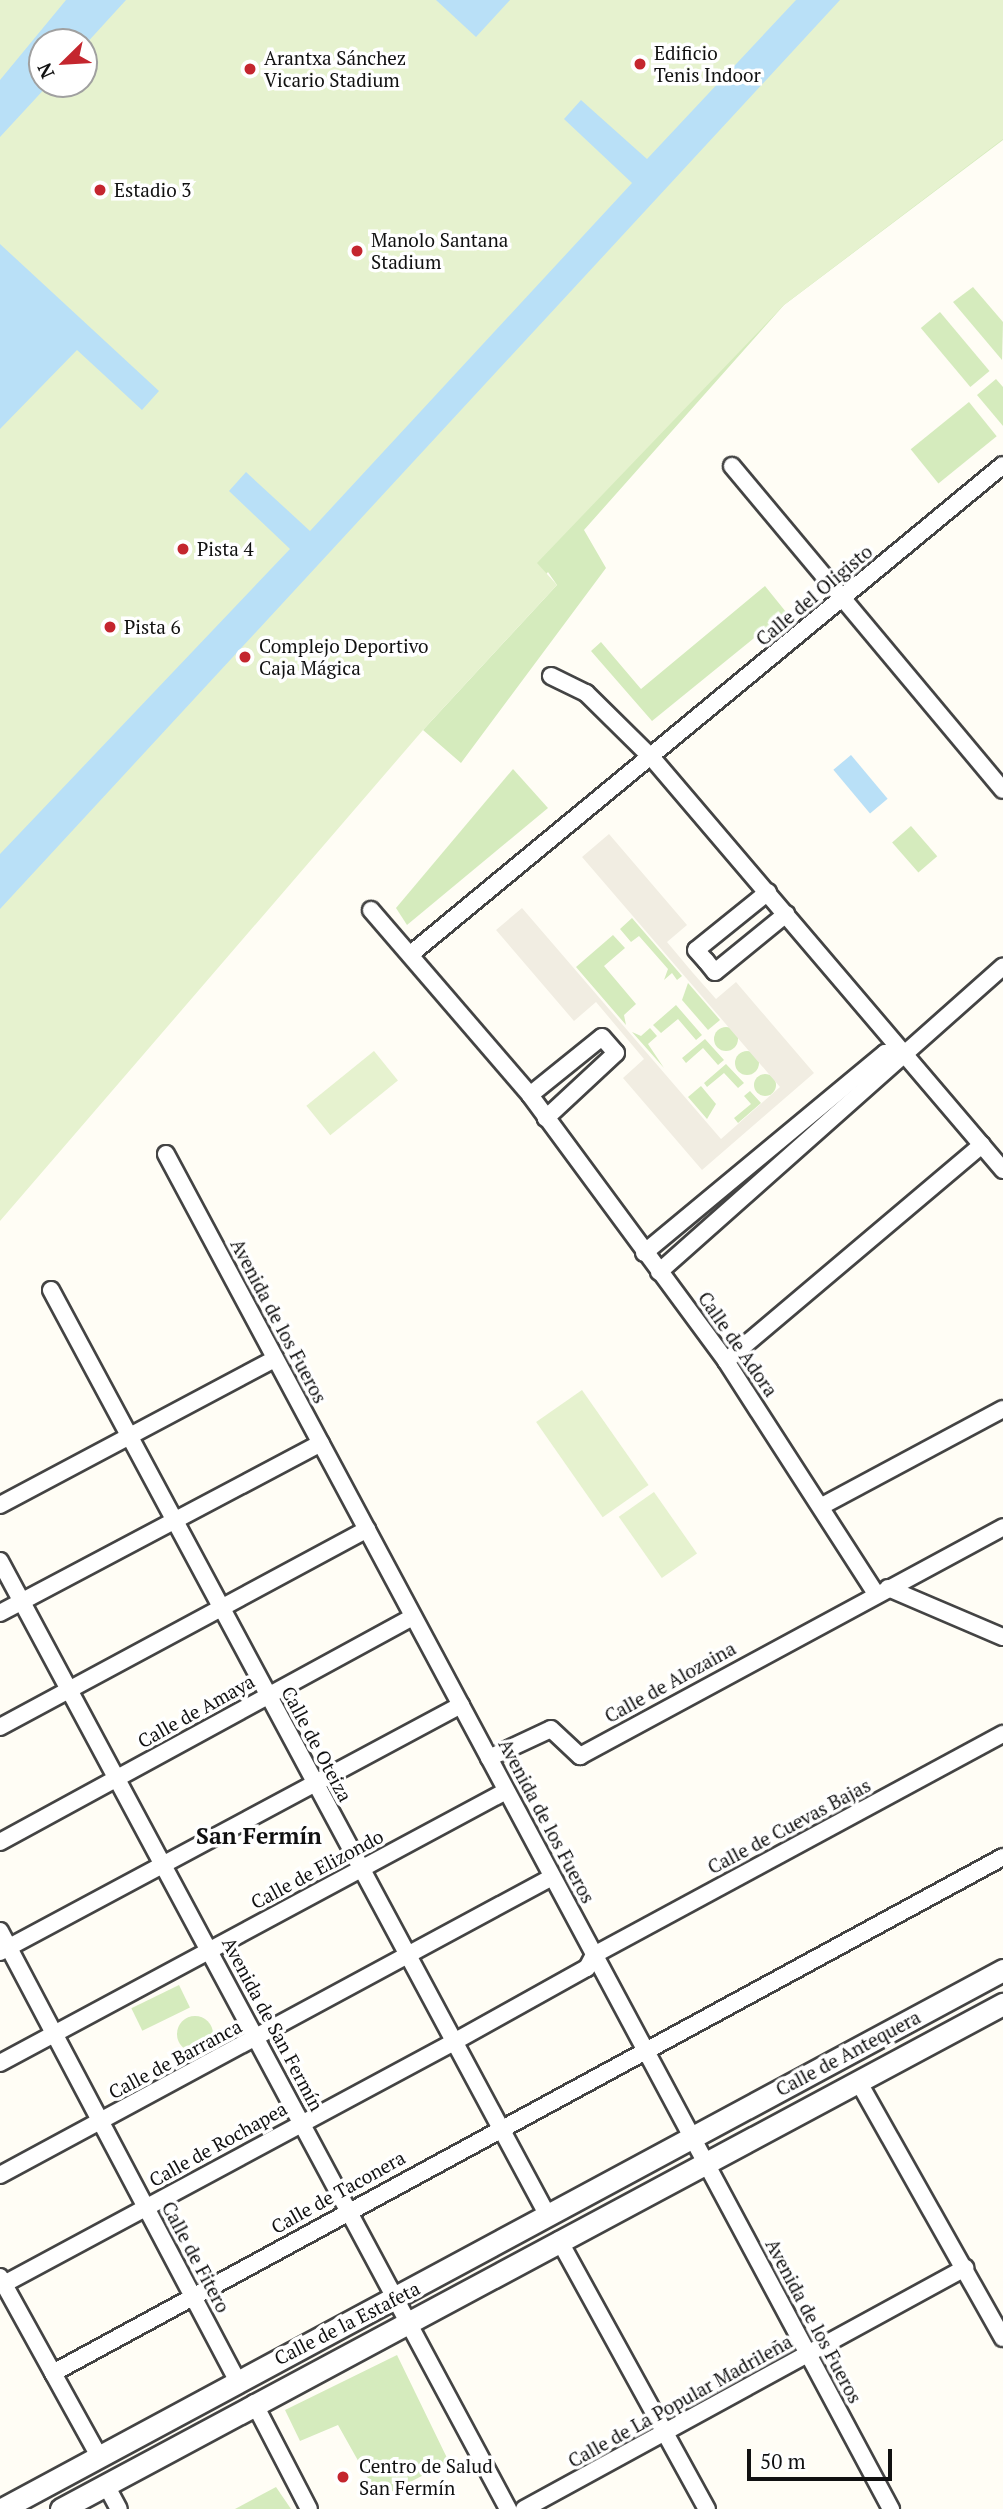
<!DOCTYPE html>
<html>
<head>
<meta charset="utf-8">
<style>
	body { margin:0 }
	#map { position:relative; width:1003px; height:2509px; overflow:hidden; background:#fffdf5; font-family:"PT Serif",serif }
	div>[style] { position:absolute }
	.green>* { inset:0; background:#d5ebbd; transform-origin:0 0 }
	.round { border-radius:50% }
	.pitch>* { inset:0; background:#e6f2cf; transform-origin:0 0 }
	.plaza>* { inset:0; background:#f1ede2 }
	.water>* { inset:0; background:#b9e0f7; transform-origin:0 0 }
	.roads { filter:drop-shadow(2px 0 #444) drop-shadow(-2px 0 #444) drop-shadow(0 2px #444) drop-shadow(0 -2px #444) }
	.minor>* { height:16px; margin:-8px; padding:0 8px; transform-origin:8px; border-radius:8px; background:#fff }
	.tertiary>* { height:21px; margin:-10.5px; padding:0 10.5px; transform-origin:10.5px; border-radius:10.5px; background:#fff }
	.dots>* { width:19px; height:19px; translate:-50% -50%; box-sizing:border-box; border:4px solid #fff; border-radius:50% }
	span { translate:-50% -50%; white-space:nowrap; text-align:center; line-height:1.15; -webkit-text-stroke:7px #fff; paint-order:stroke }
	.poi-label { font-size:19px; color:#111 }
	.left { translate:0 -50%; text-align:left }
	.street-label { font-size:19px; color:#111 }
	.quarter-label { font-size:23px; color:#111; font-weight:700 }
	.north { position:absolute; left:28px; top:28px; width:70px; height:70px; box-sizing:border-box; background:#fff; border:2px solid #a0a0a0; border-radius:50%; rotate:246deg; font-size:19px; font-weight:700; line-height:28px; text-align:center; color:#111 }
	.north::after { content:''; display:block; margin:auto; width:24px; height:32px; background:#c4262e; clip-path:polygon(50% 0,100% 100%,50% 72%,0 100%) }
	.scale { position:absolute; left:747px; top:2449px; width:145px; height:32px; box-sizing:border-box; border:4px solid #111; border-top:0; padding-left:9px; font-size:21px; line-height:24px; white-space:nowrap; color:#111; -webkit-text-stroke:5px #fff; paint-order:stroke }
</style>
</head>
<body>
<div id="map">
	<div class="green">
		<div style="clip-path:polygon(1003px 0,1003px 140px,784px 305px,584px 530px,606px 568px,461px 763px,423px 730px,557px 585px,548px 572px,397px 742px,424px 596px)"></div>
		<div style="clip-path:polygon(973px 287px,1003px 322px,1002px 360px,953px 302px)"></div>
		<div style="left:940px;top:312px;width:77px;height:25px;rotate:50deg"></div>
		<div style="clip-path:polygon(996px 379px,1003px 387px,1003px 426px,977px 395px)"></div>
		<div style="left:969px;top:402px;width:44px;height:75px;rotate:51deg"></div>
		<div style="clip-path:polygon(765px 586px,786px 612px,652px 721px,591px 651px,601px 642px,641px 689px)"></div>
		<div style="clip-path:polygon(513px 769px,548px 808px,407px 925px,396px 908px)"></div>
		<div style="left:911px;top:826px;width:40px;height:25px;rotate:49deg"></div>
		<div style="clip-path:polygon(632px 918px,682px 976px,677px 980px,672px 973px,664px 980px,668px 969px,639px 936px,631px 942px,620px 929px)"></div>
		<div style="clip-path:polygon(613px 935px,625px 948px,604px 966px,636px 1004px,624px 1015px,626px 1025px,576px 967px)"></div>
		<div style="clip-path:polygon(688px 983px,720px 1020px,708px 1030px,682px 1000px)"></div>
		<div style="clip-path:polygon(676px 1005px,702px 1035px,696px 1040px,678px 1019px,661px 1033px,653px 1025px)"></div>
		<div class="round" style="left:714px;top:1027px;width:24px;height:24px"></div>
		<div style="clip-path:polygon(650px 1028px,657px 1036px,648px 1044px,664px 1068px,632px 1032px,641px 1036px)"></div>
		<div style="clip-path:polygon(705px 1039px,724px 1060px,718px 1065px,703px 1048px,686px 1063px,682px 1058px)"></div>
		<div class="round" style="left:735px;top:1051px;width:24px;height:24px"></div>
		<div style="clip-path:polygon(726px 1064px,744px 1083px,738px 1088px,724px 1073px,707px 1087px,704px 1083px)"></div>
		<div class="round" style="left:754px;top:1074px;width:22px;height:22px"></div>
		<div style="clip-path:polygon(701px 1086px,716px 1104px,707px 1119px,688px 1097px)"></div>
		<div style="clip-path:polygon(750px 1091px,761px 1103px,738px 1123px,734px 1118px,751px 1104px,744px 1096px)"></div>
		<div style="left:179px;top:1985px;width:25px;height:53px;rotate:64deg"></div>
		<div class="round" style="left:177px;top:2016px;width:36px;height:36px"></div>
		<div style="clip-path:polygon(397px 2355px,449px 2462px,379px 2498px,338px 2425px,300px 2441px,285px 2410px)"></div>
		<div style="clip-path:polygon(276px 2487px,291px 2509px,235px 2509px)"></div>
	</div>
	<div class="pitch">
		<div style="clip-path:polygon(evenodd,0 0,1003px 0,1003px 139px,784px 305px,537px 563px,557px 585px,423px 730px,0 1221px,0 0,42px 42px,84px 42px,84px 84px,42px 84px,42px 42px)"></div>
		<div style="left:374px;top:1051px;width:38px;height:87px;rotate:51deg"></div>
		<div style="left:582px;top:1390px;width:116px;height:56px;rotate:55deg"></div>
		<div style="left:654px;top:1492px;width:75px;height:43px;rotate:55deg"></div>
	</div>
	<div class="plaza">
		<div style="clip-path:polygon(609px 834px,687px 925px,667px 942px,693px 973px,716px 999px,736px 982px,814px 1073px,702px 1170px,623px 1078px,644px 1059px,596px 1002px,574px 1021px,496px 930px,522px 908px,721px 1139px,780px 1087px,582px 857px)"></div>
	</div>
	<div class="water">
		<div style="clip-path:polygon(66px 0,126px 0,84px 46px,42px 42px,42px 84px,49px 84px,0 137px,0 80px)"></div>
		<div style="clip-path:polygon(436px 0,510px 0,476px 37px)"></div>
		<div style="clip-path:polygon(796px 0,840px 0,0 909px,0 854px,290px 549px,229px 491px,246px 472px,310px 531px,632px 183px,564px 119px,581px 100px,647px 159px)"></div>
		<div style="clip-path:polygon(0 244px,159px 391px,142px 410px,77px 350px,0 429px)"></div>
		<div style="left:851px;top:755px;width:57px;height:23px;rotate:50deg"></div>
	</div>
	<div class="roads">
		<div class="minor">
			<div style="left:732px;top:466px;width:422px;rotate:50.1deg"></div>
			<div style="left:551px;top:676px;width:39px;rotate:26deg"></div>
			<div style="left:586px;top:693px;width:94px;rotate:44.6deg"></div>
			<div style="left:653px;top:759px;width:540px;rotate:49.58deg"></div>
			<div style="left:768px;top:892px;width:92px;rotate:141.1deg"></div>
			<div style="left:696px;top:950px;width:15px;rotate:48deg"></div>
			<div style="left:706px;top:961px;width:14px;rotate:51deg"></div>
			<div style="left:715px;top:972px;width:92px;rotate:-39.2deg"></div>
			<div style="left:371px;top:910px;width:244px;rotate:49.3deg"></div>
			<div style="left:530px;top:1095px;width:330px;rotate:53.6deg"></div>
			<div style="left:726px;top:1361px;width:275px;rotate:57.2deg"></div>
			<div style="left:412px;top:953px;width:766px;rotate:-39.55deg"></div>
			<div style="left:530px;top:1095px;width:92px;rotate:-38.9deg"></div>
			<div style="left:602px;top:1037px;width:21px;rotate:49deg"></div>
			<div style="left:616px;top:1053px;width:96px;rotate:137.1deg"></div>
			<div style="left:166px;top:1154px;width:1537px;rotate:61.85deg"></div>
			<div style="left:644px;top:1253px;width:313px;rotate:-39.7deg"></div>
			<div style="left:885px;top:1053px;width:17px;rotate:-3deg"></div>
			<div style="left:659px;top:1272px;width:460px;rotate:-41.6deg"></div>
			<div style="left:51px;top:1290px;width:1051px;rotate:61.78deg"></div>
			<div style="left:726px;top:1361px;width:335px;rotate:-40.2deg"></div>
			<div style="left:0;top:1505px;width:311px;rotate:-28deg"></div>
			<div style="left:822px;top:1506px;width:205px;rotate:-28.2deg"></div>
			<div style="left:0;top:1561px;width:1076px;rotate:61.81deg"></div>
			<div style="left:888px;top:1588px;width:125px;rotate:23.1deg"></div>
			<div style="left:0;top:1613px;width:363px;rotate:-27.9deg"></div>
			<div style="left:0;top:1727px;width:417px;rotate:-28.3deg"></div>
			<div style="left:489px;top:1758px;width:68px;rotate:-25.1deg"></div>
			<div style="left:551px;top:1729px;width:40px;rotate:43deg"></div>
			<div style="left:580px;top:1756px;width:481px;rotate:-28.4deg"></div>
			<div style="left:0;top:1842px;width:470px;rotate:-28.6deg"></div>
			<div style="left:0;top:1931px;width:508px;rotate:62.17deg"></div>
			<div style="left:0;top:1952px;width:523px;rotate:-28.18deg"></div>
			<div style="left:0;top:2063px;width:574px;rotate:-28.26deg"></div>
			<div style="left:858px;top:2081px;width:295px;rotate:60.6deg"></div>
			<div style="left:0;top:2175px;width:627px;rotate:-28.36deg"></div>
			<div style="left:559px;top:2240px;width:307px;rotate:61.2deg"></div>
			<div style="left:0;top:2277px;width:207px;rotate:61.1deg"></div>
			<div style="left:4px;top:2284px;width:509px;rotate:-28.28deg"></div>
			<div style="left:452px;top:2043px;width:154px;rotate:-29.1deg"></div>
			<div style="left:587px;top:1968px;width:15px;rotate:-62deg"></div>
			<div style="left:594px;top:1955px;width:465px;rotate:-28.4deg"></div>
			<div style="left:53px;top:2373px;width:1081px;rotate:-28.51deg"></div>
			<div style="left:254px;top:2403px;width:119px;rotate:62.6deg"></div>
			<div style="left:106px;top:2485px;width:27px;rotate:62deg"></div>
			<div style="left:524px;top:2509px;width:503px;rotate:-28.66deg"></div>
		</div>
		<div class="tertiary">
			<div style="left:2px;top:2509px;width:1137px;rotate:-28.3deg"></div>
			<div style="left:61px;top:2509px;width:1069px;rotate:-28.2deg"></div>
		</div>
	</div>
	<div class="dots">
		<div style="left:640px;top:64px;background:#c4262e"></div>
		<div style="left:250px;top:69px;background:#c4262e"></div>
		<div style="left:100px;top:190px;background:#c4262e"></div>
		<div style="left:357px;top:251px;background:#c4262e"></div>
		<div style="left:183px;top:549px;background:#c4262e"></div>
		<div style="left:110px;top:627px;background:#c4262e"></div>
		<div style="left:245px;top:657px;background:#c4262e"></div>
		<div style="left:343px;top:2477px;background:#c4262e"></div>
	</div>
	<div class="poi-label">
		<span class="left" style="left:654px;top:64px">Edificio<br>Tenis Indoor</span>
		<span class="left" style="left:264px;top:69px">Arantxa Sánchez<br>Vicario Stadium</span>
		<span class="left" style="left:114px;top:190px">Estadio 3</span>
		<span class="left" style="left:371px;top:251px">Manolo Santana<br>Stadium</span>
		<span class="left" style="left:197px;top:549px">Pista 4</span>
		<span class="left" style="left:124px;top:627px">Pista 6</span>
		<span class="left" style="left:259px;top:657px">Complejo Deportivo<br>Caja Mágica</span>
		<span class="left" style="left:359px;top:2477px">Centro de Salud<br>San Fermín</span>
	</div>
	<div class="street-label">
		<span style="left:814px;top:595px;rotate:-40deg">Calle del Oligisto</span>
		<span style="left:279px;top:1321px;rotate:62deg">Avenida de los Fueros</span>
		<span style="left:738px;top:1344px;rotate:55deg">Calle de Adora</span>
		<span style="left:670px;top:1682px;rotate:-29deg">Calle de Alozaina</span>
		<span style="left:196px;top:1711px;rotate:-29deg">Calle de Amaya</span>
		<span style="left:317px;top:1744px;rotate:62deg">Calle de Oteiza</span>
		<span style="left:547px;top:1821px;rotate:62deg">Avenida de los Fueros</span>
		<span style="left:789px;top:1826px;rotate:-28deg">Calle de Cuevas Bajas</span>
		<span style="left:317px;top:1869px;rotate:-28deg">Calle de Elizondo</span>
		<span style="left:273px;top:2024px;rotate:62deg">Avenida de San Fermín</span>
		<span style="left:848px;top:2053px;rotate:-28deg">Calle de Antequera</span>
		<span style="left:175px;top:2059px;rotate:-28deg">Calle de Barranca</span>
		<span style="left:218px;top:2144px;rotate:-29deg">Calle de Rochapea</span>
		<span style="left:338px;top:2192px;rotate:-29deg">Calle de Taconera</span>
		<span style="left:196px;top:2257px;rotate:62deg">Calle de Fitero</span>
		<span style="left:814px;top:2321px;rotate:62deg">Avenida de los Fueros</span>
		<span style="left:347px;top:2323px;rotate:-27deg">Calle de la Estafeta</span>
		<span style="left:680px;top:2401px;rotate:-29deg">Calle de La Popular Madrileña</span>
	</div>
	<div class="quarter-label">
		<span style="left:259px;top:1836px">San Fermín</span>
	</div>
	<div class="north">N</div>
	<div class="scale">50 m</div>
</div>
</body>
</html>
